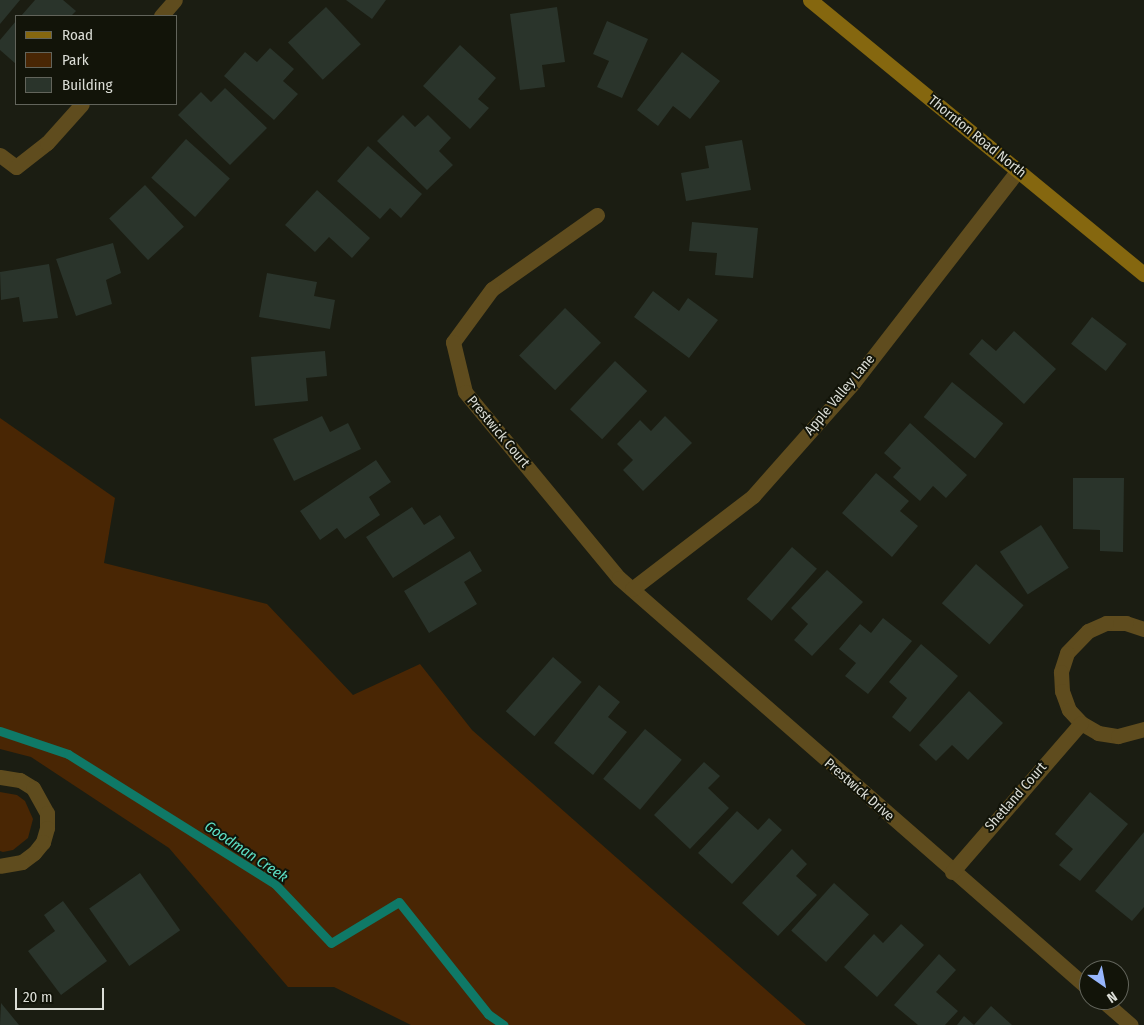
<!DOCTYPE html>
<html>
<head>
<meta charset="utf-8">
<style>
	body { margin:0 }
	#map { position:relative; width:1144px; height:1025px; overflow:hidden; background:#1b1d12; font-family:"Fira Sans Condensed",sans-serif }
	div>[style] { position:absolute }
	.green>* { inset:0; background:#492604 }
	.stream>* { height:9px; margin:-4.5px; padding:0 4.5px; transform-origin:4.5px; border-radius:4.5px; background:#0f7967 }
	.building>* { inset:0; background:#2a342b; transform-origin:0 0 }
	.street>* { height:15px; margin:-7.5px; padding:0 7.5px; transform-origin:7.5px; border-radius:7.5px; background:#5f4c1e }
	.secondary>* { height:15px; margin:-7.5px; padding:0 7.5px; transform-origin:7.5px; border-radius:7.5px; background:#85670f }
	span { translate:-50% -50%; white-space:nowrap; text-align:center; line-height:1.15; -webkit-text-stroke:4px #121409; paint-order:stroke }
	.street-label { font-size:14px; color:#dbddd6 }
	.water-label { font-size:15px; color:#5de0c5; font-style:italic }
	.legend { position:absolute; left:15px; top:15px; width:162px; height:90px; box-sizing:border-box; background:#121409; border:1px solid #62645b; margin:0; padding:6px 9px; list-style:none; font-size:15px; color:#dbddd6 }
	.legend li { display:flex; align-items:center; gap:10px; height:25px }
	.legend b { width:25px; border:1px solid #62645b }
	.north { position:absolute; left:1079px; top:960px; width:50px; height:50px; box-sizing:border-box; background:#121409; border:1px solid #62645b; border-radius:50%; rotate:147deg; font-size:14px; font-weight:700; line-height:20px; text-align:center; color:#dbddd6 }
	.north::after { content:''; display:block; margin:auto; width:18px; height:22px; background:#97b6fd; clip-path:polygon(50% 0,100% 100%,50% 72%,0 100%) }
	.scale { position:absolute; left:15px; top:988px; width:89px; height:22px; box-sizing:border-box; border:2px solid #dbddd6; border-top:0; padding-left:6px; font-size:15px; line-height:18px; white-space:nowrap; color:#dbddd6; -webkit-text-stroke:4px #121409; paint-order:stroke }
</style>
</head>
<body>
<div id="map">
	<div class="green">
		<div style="clip-path:polygon(0 418px,115px 498px,104px 563px,267px 604px,353px 695px,420px 664px,472px 730px,806px 1025px,411px 1025px,334px 987px,288px 987px,169px 848px,31px 757px,0 749px)"></div>
		<div style="clip-path:polygon(0 792px,17px 795px,25px 801px,33px 819px,28px 838px,13px 850px,3px 852px,0 851px)"></div>
	</div>
	<div class="stream">
		<div style="left:0;top:731px;width:72px;rotate:18.7deg"></div>
		<div style="left:68px;top:754px;width:244px;rotate:32.1deg"></div>
		<div style="left:275px;top:884px;width:81px;rotate:46.5deg"></div>
		<div style="left:331px;top:943px;width:79px;rotate:-31.1deg"></div>
		<div style="left:399px;top:902px;width:143px;rotate:51.5deg"></div>
		<div style="left:488px;top:1014px;width:19px;rotate:35deg"></div>
	</div>
	<div class="building">
		<div style="clip-path:polygon(0 0,20px 0,0 24px)"></div>
		<div style="clip-path:polygon(35px 0,63px 0,76px 11px,71px 16px,21px 16px)"></div>
		<div style="clip-path:polygon(346px 0,386px 0,372px 19px)"></div>
		<div style="left:326px;top:7px;width:51px;height:52px;rotate:47deg"></div>
		<div style="clip-path:polygon(557px 7px,565px 62px,542px 65px,545px 87px,520px 90px,510px 14px)"></div>
		<div style="clip-path:polygon(16px 21px,16px 64px,0 50px,0 40px)"></div>
		<div style="clip-path:polygon(607px 21px,648px 39px,622px 98px,597px 87px,609px 61px,593px 54px)"></div>
		<div style="clip-path:polygon(460px 45px,496px 78px,478px 99px,489px 108px,470px 129px,423px 86px)"></div>
		<div style="clip-path:polygon(270px 48px,294px 69px,283px 81px,298px 94px,274px 120px,224px 76px,245px 52px,257px 62px)"></div>
		<div style="clip-path:polygon(682px 52px,720px 81px,690px 119px,673px 106px,658px 126px,637px 110px)"></div>
		<div style="clip-path:polygon(225px 88px,267px 128px,230px 165px,178px 115px,201px 92px,211px 102px)"></div>
		<div style="clip-path:polygon(403px 115px,415px 127px,428px 115px,451px 138px,439px 151px,453px 165px,427px 190px,377px 141px)"></div>
		<div style="left:186px;top:139px;width:59px;height:52px;rotate:42deg"></div>
		<div style="clip-path:polygon(742px 140px,751px 190px,686px 201px,681px 173px,709px 168px,705px 146px)"></div>
		<div style="clip-path:polygon(368px 146px,422px 194px,401px 218px,390px 208px,380px 219px,337px 181px)"></div>
		<div style="left:145px;top:185px;width:57px;height:49px;rotate:47deg"></div>
		<div style="clip-path:polygon(317px 190px,370px 238px,352px 258px,329px 237px,315px 252px,285px 225px)"></div>
		<div style="clip-path:polygon(692px 222px,758px 228px,753px 278px,715px 275px,717px 253px,689px 251px)"></div>
		<div style="clip-path:polygon(113px 243px,121px 273px,106px 280px,112px 304px,76px 316px,56px 259px)"></div>
		<div style="clip-path:polygon(49px 264px,58px 318px,23px 322px,19px 297px,1px 300px,0 272px)"></div>
		<div style="clip-path:polygon(267px 273px,317px 282px,314px 296px,335px 300px,330px 329px,259px 317px)"></div>
		<div style="clip-path:polygon(653px 291px,679px 311px,688px 298px,718px 320px,689px 358px,634px 317px)"></div>
		<div style="left:565px;top:308px;width:50px;height:66px;rotate:44deg"></div>
		<div style="left:1092px;top:317px;width:44px;height:34px;rotate:38deg"></div>
		<div style="clip-path:polygon(1014px 331px,1056px 369px,1024px 404px,969px 354px,982px 339px,996px 351px)"></div>
		<div style="clip-path:polygon(325px 351px,327px 376px,306px 378px,308px 401px,255px 406px,251px 357px)"></div>
		<div style="left:615px;top:361px;width:44px;height:66px;rotate:43deg"></div>
		<div style="left:952px;top:382px;width:66px;height:45px;rotate:39deg"></div>
		<div style="clip-path:polygon(322px 416px,330px 432px,348px 423px,361px 449px,294px 481px,273px 439px)"></div>
		<div style="clip-path:polygon(665px 416px,692px 443px,643px 491px,623px 470px,633px 460px,617px 444px,640px 420px,651px 431px)"></div>
		<div style="clip-path:polygon(910px 423px,967px 475px,946px 498px,933px 486px,920px 501px,893px 477px,901px 468px,884px 453px)"></div>
		<div style="clip-path:polygon(376px 460px,391px 482px,369px 497px,380px 515px,345px 539px,337px 528px,320px 540px,300px 511px)"></div>
		<div style="clip-path:polygon(876px 473px,909px 501px,900px 511px,918px 526px,892px 557px,842px 513px)"></div>
		<div style="clip-path:polygon(1073px 478px,1124px 478px,1123px 552px,1100px 551px,1100px 530px,1073px 529px)"></div>
		<div style="clip-path:polygon(412px 507px,424px 525px,440px 515px,455px 538px,393px 578px,366px 537px)"></div>
		<div style="left:1041px;top:525px;width:51px;height:49px;rotate:57deg"></div>
		<div style="left:792px;top:547px;width:33px;height:69px;rotate:41deg"></div>
		<div style="clip-path:polygon(470px 551px,482px 571px,464px 582px,477px 604px,429px 633px,404px 591px)"></div>
		<div style="left:976px;top:564px;width:63px;height:52px;rotate:41deg"></div>
		<div style="clip-path:polygon(827px 570px,863px 602px,812px 656px,794px 640px,808px 624px,791px 608px)"></div>
		<div style="clip-path:polygon(883px 618px,912px 641px,868px 694px,845px 676px,856px 663px,839px 649px,860px 624px,871px 633px)"></div>
		<div style="clip-path:polygon(921px 644px,958px 676px,910px 732px,892px 717px,907px 698px,889px 682px)"></div>
		<div style="left:553px;top:657px;width:38px;height:72px;rotate:41deg"></div>
		<div style="clip-path:polygon(599px 685px,620px 702px,608px 717px,627px 732px,593px 775px,554px 743px)"></div>
		<div style="clip-path:polygon(969px 691px,1003px 723px,968px 760px,952px 745px,936px 761px,919px 745px)"></div>
		<div style="left:645px;top:729px;width:48px;height:65px;rotate:40deg"></div>
		<div style="clip-path:polygon(704px 762px,720px 776px,708px 788px,729px 808px,690px 849px,654px 815px)"></div>
		<div style="clip-path:polygon(1090px 792px,1128px 824px,1080px 881px,1059px 865px,1073px 849px,1055px 834px)"></div>
		<div style="clip-path:polygon(737px 811px,758px 830px,769px 818px,782px 830px,732px 884px,698px 853px)"></div>
		<div style="clip-path:polygon(1144px 832px,1144px 907px,1132px 921px,1095px 891px)"></div>
		<div style="clip-path:polygon(792px 849px,807px 864px,796px 876px,817px 895px,778px 936px,742px 903px)"></div>
		<div style="left:140px;top:873px;width:70px;height:62px;rotate:55deg"></div>
		<div style="left:834px;top:883px;width:47px;height:64px;rotate:42deg"></div>
		<div style="clip-path:polygon(63px 901px,107px 961px,61px 995px,28px 951px,55px 931px,44px 915px)"></div>
		<div style="clip-path:polygon(901px 924px,924px 945px,877px 997px,844px 967px,874px 934px,883px 943px)"></div>
		<div style="clip-path:polygon(939px 954px,956px 970px,936px 992px,958px 1011px,945px 1025px,918px 1025px,894px 1005px)"></div>
		<div style="clip-path:polygon(1px 1003px,19px 1025px,0 1025px)"></div>
		<div style="clip-path:polygon(991px 1006px,1012px 1025px,974px 1025px)"></div>
		<div style="clip-path:polygon(964px 1016px,974px 1025px,957px 1025px)"></div>
	</div>
	<div class="street">
		<div style="left:161px;top:16px;width:21px;rotate:-49deg"></div>
		<div style="left:0;top:155px;width:20px;rotate:37deg"></div>
		<div style="left:16px;top:167px;width:39px;rotate:-38deg"></div>
		<div style="left:47px;top:143px;width:52px;rotate:-48.1deg"></div>
		<div style="left:597px;top:215px;width:128px;rotate:144.8deg"></div>
		<div style="left:492px;top:289px;width:66px;rotate:126.3deg"></div>
		<div style="left:453px;top:342px;width:51px;rotate:76.5deg"></div>
		<div style="left:465px;top:392px;width:241px;rotate:50.4deg"></div>
		<div style="left:619px;top:578px;width:624px;rotate:41.17deg"></div>
		<div style="left:632px;top:589px;width:153px;rotate:-37.5deg"></div>
		<div style="left:753px;top:496px;width:151px;rotate:-48.5deg"></div>
		<div style="left:853px;top:383px;width:269px;rotate:-52.2deg"></div>
		<div style="left:1144px;top:629px;width:19px;rotate:-162deg"></div>
		<div style="left:1126px;top:623px;width:20px;rotate:180deg"></div>
		<div style="left:1106px;top:623px;width:20px;rotate:156deg"></div>
		<div style="left:1088px;top:631px;width:30px;rotate:134deg"></div>
		<div style="left:1067px;top:653px;width:20px;rotate:108deg"></div>
		<div style="left:1061px;top:672px;width:19px;rotate:87deg"></div>
		<div style="left:1062px;top:691px;width:20px;rotate:70deg"></div>
		<div style="left:1069px;top:710px;width:18px;rotate:47deg"></div>
		<div style="left:1081px;top:723px;width:20px;rotate:30deg"></div>
		<div style="left:1098px;top:733px;width:20px;rotate:9deg"></div>
		<div style="left:1118px;top:736px;width:27px;rotate:-15deg"></div>
		<div style="left:0;top:777px;width:20px;rotate:9deg"></div>
		<div style="left:20px;top:780px;width:15px;rotate:32deg"></div>
		<div style="left:33px;top:788px;width:29px;rotate:61deg"></div>
		<div style="left:47px;top:813px;width:15px;rotate:90deg"></div>
		<div style="left:47px;top:828px;width:15px;rotate:106deg"></div>
		<div style="left:43px;top:842px;width:14px;rotate:129deg"></div>
		<div style="left:34px;top:853px;width:15px;rotate:143deg"></div>
		<div style="left:22px;top:862px;width:22px;rotate:170deg"></div>
		<div style="left:952px;top:872px;width:197px;rotate:-49.1deg"></div>
		<div style="left:1102px;top:1000px;width:38px;rotate:41deg"></div>
	</div>
	<div class="secondary">
		<div style="left:810px;top:0;width:432px;rotate:39.4deg"></div>
	</div>
	<div class="street-label">
		<span style="left:977px;top:137px;rotate:39deg">Thornton Road North</span>
		<span style="left:840px;top:395px;rotate:-50deg">Apple Valley Lane</span>
		<span style="left:498px;top:432px;rotate:50deg">Prestwick Court</span>
		<span style="left:859px;top:790px;rotate:41deg">Prestwick Drive</span>
		<span style="left:1016px;top:797px;rotate:-49deg">Shetland Court</span>
	</div>
	<div class="water-label">
		<span style="left:246px;top:852px;rotate:34deg">Goodman Creek</span>
	</div>
	<ul class="legend">
	<li><b style="height:6px;background:#85670f"></b>Road</li>
	<li><b style="height:14px;background:#492604"></b>Park</li>
	<li><b style="height:14px;background:#2a342b"></b>Building</li>
	</ul>
	<div class="north">N</div>
	<div class="scale">20 m</div>
</div>
</body>
</html>
